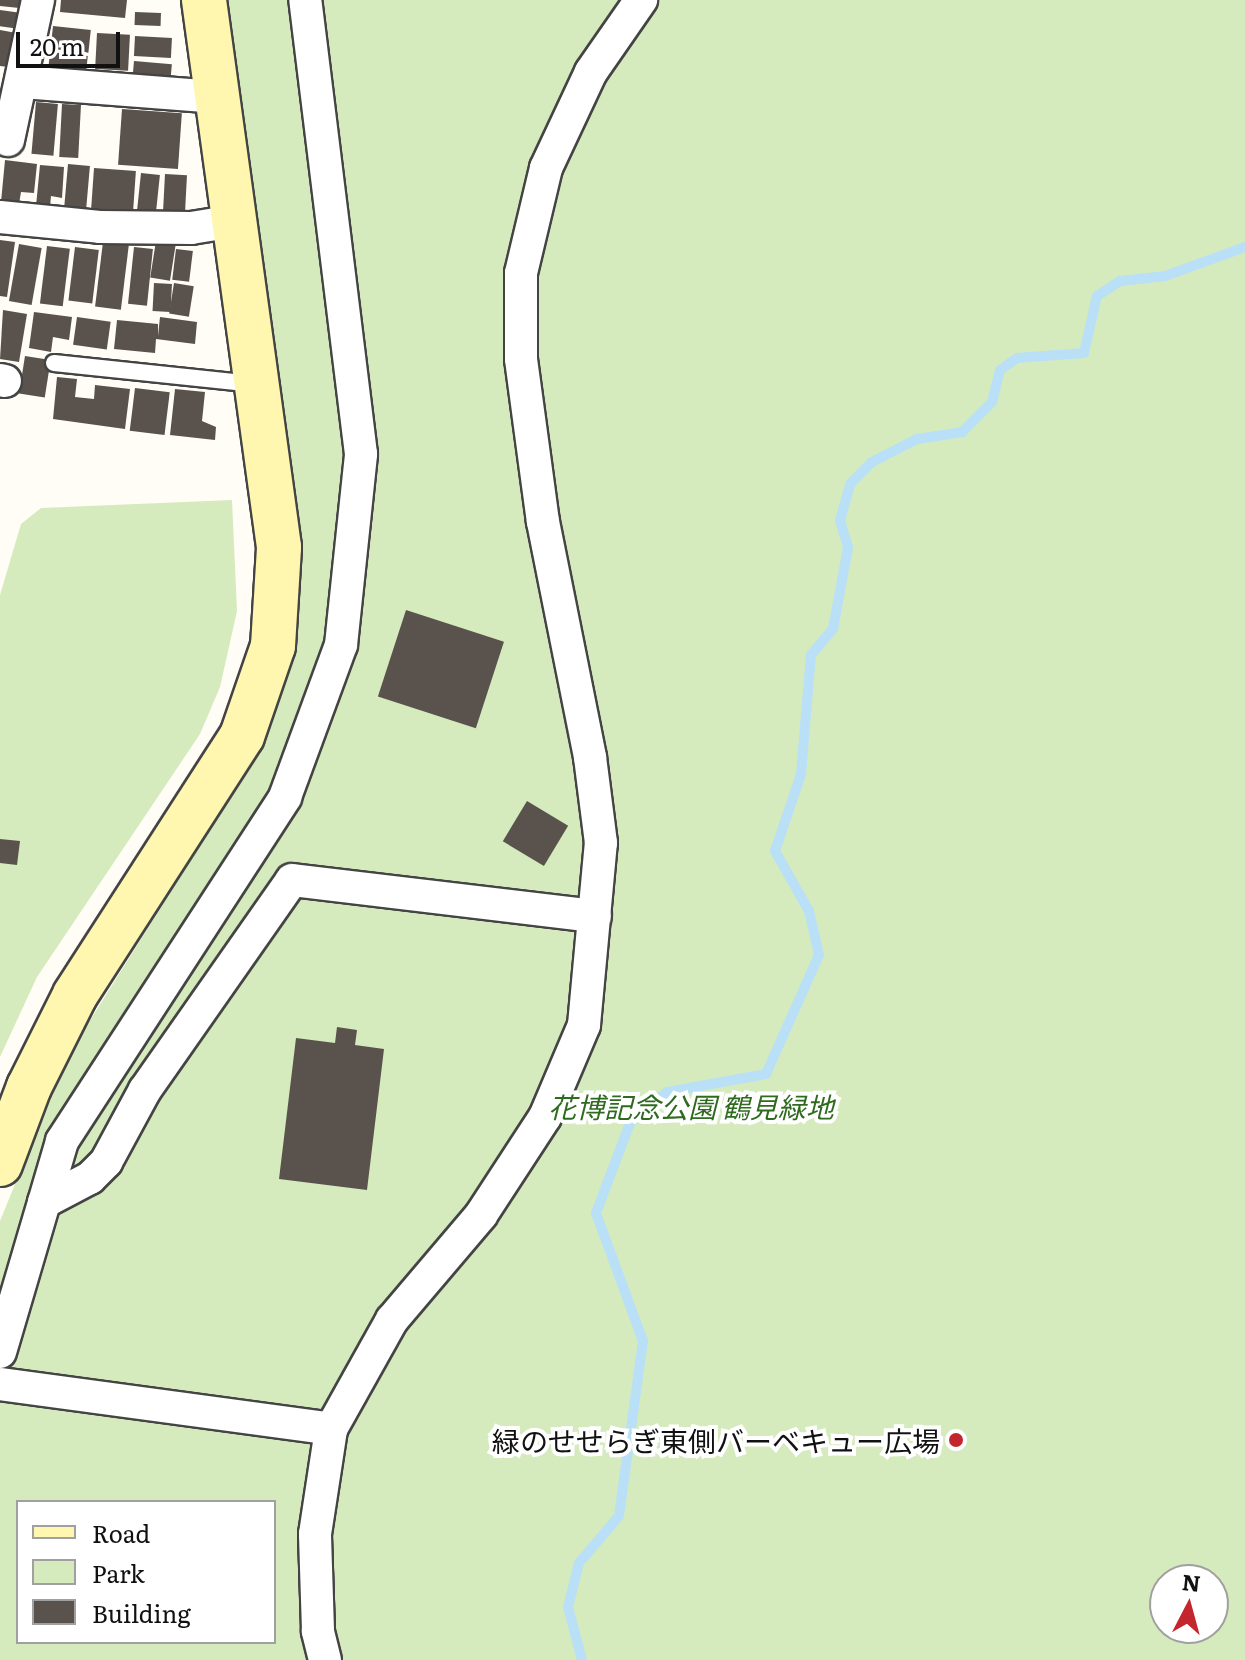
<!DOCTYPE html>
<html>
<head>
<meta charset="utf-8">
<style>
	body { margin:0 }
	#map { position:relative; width:1245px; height:1660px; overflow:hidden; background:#fffdf5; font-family:Literata,"Noto Sans JP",serif }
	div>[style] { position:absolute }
	.green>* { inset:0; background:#d5ebbd }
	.stream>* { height:10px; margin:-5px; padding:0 5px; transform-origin:5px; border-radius:5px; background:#b9e0f7 }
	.building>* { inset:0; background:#5a524d; transform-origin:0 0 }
	.roads { filter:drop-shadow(2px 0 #444) drop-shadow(-2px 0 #444) drop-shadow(0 2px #444) drop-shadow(0 -2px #444) }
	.lane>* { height:16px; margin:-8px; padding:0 8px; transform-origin:8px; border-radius:8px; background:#fff }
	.street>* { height:32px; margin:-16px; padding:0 16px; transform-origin:16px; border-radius:16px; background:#fff }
	.secondary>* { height:44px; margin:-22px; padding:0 22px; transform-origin:22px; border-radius:22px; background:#fff6b0 }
	.dots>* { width:22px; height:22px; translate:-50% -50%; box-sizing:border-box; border:4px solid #fff; border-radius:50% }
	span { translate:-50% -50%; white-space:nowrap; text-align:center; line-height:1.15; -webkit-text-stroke:8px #fff; paint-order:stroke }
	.park-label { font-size:28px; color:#2f6b1f; font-style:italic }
	.poi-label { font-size:28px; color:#111 }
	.right { translate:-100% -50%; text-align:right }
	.legend { position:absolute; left:16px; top:1500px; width:260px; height:144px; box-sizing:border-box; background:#fff; border:2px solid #a0a0a0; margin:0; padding:10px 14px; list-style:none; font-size:24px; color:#111 }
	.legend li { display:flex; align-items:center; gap:16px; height:40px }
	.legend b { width:40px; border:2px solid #a0a0a0 }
	.north { position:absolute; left:1149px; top:1564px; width:80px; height:80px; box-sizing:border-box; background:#fff; border:2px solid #a0a0a0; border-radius:50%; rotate:6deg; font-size:22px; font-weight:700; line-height:32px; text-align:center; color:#111 }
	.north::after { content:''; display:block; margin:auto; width:28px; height:36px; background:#c4262e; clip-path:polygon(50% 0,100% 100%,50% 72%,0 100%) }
	.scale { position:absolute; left:16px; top:32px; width:104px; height:36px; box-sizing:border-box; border:4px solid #111; border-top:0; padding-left:10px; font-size:24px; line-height:28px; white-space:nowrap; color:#111; -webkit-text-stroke:6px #fff; paint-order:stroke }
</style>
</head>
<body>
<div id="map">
	<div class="green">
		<div style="clip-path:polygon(evenodd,226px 0,1245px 0,1245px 1660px,0 1660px,0 1221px,67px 1057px,261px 748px,288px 673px,300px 608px,298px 535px,226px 0,18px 1502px,274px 1502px,274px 1642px,18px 1642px,18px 1502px,226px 0,1165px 1580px,1213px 1580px,1213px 1628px,1165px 1628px,1165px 1580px)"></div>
		<div style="clip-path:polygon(232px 500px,237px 611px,220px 687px,200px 734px,37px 977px,0 1057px,0 595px,21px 524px,41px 508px)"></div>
	</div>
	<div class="stream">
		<div style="left:582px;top:1660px;width:55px;rotate:-104.8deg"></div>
		<div style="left:568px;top:1607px;width:45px;rotate:-76deg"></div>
		<div style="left:579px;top:1563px;width:62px;rotate:-49.6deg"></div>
		<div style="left:619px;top:1516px;width:177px;rotate:-82.2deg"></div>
		<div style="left:643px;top:1341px;width:136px;rotate:-110.2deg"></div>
		<div style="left:596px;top:1213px;width:96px;rotate:-69.3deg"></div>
		<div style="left:630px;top:1123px;width:48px;rotate:-40deg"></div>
		<div style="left:667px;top:1092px;width:101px;rotate:-10.3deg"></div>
		<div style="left:766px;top:1074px;width:130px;rotate:-66deg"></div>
		<div style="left:819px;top:955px;width:45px;rotate:-102.8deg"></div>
		<div style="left:809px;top:911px;width:69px;rotate:-119.5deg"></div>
		<div style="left:775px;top:851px;width:81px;rotate:-71.3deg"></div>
		<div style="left:801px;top:774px;width:119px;rotate:-85.2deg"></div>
		<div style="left:811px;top:655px;width:34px;rotate:-50deg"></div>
		<div style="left:833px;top:629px;width:83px;rotate:-79.6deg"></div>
		<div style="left:848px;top:547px;width:28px;rotate:-107deg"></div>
		<div style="left:840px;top:520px;width:37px;rotate:-74deg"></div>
		<div style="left:850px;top:484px;width:31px;rotate:-45deg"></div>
		<div style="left:872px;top:462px;width:51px;rotate:-27.1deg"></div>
		<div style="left:917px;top:439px;width:46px;rotate:-8.8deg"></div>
		<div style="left:962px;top:432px;width:42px;rotate:-45deg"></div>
		<div style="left:992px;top:402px;width:33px;rotate:-76deg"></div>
		<div style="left:1000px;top:370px;width:21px;rotate:-35deg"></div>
		<div style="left:1017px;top:358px;width:67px;rotate:-4.3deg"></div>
		<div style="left:1084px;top:353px;width:58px;rotate:-77.2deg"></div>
		<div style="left:1097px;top:296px;width:27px;rotate:-33deg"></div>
		<div style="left:1120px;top:281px;width:45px;rotate:-6.3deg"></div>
		<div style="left:1165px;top:276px;width:85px;rotate:-19.9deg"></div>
	</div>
	<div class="building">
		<div style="clip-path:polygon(0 0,30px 0,29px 9px,0 6px)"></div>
		<div style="clip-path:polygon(61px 0,127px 0,125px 18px,60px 12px)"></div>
		<div style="left:0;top:10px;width:29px;height:16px;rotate:8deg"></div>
		<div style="left:135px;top:12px;width:26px;height:13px;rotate:2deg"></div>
		<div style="left:53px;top:26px;width:38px;height:23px;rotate:6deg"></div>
		<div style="clip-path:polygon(0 30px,22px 34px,17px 68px,0 66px)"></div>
		<div style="left:97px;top:33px;width:33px;height:36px;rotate:3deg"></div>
		<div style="left:135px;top:36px;width:37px;height:20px;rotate:3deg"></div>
		<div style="left:50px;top:52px;width:38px;height:20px;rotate:6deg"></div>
		<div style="left:134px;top:61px;width:38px;height:20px;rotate:5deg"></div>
		<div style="left:36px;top:102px;width:22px;height:52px;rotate:5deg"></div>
		<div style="left:62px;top:104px;width:19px;height:53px;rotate:3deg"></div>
		<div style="left:122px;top:109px;width:60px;height:56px;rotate:4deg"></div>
		<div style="clip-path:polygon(5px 160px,37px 164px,34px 193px,21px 192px,19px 204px,1px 202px)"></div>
		<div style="left:68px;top:164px;width:22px;height:45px;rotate:5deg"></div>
		<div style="clip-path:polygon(40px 165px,64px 167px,62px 198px,51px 196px,50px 207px,36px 206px)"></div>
		<div style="left:94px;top:168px;width:42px;height:41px;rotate:4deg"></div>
		<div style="left:141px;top:173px;width:19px;height:42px;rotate:6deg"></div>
		<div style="left:165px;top:174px;width:22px;height:42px;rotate:3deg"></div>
		<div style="clip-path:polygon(0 240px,15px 242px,7px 297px,0 296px)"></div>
		<div style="left:156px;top:241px;width:20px;height:37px;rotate:9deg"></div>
		<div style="left:103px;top:242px;width:26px;height:65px;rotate:7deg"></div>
		<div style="left:19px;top:244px;width:23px;height:58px;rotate:10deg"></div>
		<div style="left:47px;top:246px;width:23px;height:58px;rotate:7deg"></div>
		<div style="left:75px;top:247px;width:24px;height:54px;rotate:7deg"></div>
		<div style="left:134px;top:247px;width:19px;height:57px;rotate:6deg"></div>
		<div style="left:176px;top:249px;width:17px;height:31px;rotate:7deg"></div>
		<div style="left:154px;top:283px;width:18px;height:28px;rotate:3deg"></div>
		<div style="left:174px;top:283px;width:20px;height:31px;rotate:9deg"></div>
		<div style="clip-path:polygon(3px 310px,27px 314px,19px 362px,0 359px)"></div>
		<div style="clip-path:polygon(34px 312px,72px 317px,69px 340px,53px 337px,51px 352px,29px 348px)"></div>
		<div style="left:77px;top:317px;width:34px;height:28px;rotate:8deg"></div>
		<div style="clip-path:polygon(160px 317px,197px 322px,195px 344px,156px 339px,155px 353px,114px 349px,117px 320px,158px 324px,158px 336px)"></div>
		<div style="left:25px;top:356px;width:26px;height:38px;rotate:9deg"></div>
		<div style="clip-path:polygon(57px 377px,77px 379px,75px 397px,94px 399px,95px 385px,130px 389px,125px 429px,53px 419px)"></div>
		<div style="left:135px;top:388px;width:35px;height:43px;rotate:7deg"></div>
		<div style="clip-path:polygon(175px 389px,205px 392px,202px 421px,216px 427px,215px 440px,170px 435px)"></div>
		<div style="left:406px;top:610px;width:103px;height:91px;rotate:18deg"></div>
		<div style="left:527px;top:801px;width:48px;height:47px;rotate:31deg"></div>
		<div style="clip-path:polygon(0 839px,20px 841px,17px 865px,0 863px)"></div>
		<div style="clip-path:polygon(337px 1027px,357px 1030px,355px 1045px,384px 1049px,367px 1190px,279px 1179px,296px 1038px,335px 1043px)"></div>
	</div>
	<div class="roads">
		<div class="lane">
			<div style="left:54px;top:363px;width:202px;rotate:6deg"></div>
		</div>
		<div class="street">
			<div style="left:22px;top:82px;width:197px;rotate:4.4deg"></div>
			<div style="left:8px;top:140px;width:143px;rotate:-77.9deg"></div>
			<div style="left:0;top:217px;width:100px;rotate:5.7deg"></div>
			<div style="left:100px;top:227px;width:91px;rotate:0.6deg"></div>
			<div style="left:191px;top:228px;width:44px;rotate:-9.2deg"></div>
			<div style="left:0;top:380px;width:5px;rotate:11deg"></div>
			<div style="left:44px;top:1202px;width:52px;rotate:-27.6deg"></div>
			<div style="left:90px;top:1178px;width:23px;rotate:-45deg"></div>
			<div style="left:106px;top:1162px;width:82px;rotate:-61.6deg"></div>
			<div style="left:145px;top:1090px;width:256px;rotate:-55deg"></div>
			<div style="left:292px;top:880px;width:305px;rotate:6.8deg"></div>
			<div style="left:0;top:1352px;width:220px;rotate:-73.6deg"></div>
			<div style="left:62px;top:1141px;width:410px;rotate:-57deg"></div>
			<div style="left:285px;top:797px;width:162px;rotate:-69.8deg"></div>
			<div style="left:341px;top:645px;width:192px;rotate:-84deg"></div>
			<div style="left:361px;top:454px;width:457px;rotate:-97deg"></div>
			<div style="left:0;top:1384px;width:334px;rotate:7.7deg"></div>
			<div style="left:325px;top:1660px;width:30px;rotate:-104deg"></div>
			<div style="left:318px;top:1631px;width:97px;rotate:-91.8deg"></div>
			<div style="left:315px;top:1534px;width:106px;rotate:-81.3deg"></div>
			<div style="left:331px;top:1429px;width:125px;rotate:-60.8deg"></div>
			<div style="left:392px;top:1320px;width:138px;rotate:-49.7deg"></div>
			<div style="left:481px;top:1215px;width:117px;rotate:-56.9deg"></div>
			<div style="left:545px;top:1117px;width:100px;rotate:-67deg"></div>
			<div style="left:584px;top:1025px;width:183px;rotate:-84.7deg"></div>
			<div style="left:601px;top:843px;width:87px;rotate:-97.3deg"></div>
			<div style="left:590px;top:757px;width:240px;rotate:-101.3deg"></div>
			<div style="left:543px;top:522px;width:164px;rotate:-97.7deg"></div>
			<div style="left:521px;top:359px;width:86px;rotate:-90deg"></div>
			<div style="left:521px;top:273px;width:108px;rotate:-76.6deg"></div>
			<div style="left:546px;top:168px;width:106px;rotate:-64.9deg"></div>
			<div style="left:591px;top:72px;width:88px;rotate:-55.2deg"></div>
		</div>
		<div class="secondary">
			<div style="left:0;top:1164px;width:82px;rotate:-69.4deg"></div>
			<div style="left:29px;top:1087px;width:103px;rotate:-63.4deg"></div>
			<div style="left:75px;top:995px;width:308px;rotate:-57.2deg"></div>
			<div style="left:242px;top:736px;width:95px;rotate:-71deg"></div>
			<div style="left:273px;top:646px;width:99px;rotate:-86.5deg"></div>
			<div style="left:279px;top:547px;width:552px;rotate:-97.81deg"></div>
		</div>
	</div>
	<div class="dots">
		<div style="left:956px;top:1440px;background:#c4262e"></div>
	</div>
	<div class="park-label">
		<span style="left:691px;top:1106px">花博記念公園 鶴見緑地</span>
	</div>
	<div class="poi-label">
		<span class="right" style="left:940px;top:1440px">緑のせせらぎ東側バーベキュー広場</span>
	</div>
	<ul class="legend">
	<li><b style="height:10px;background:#fff6b0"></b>Road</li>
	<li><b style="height:22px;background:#d5ebbd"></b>Park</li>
	<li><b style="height:22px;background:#5a524d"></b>Building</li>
	</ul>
	<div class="north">N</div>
	<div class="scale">20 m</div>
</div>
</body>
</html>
